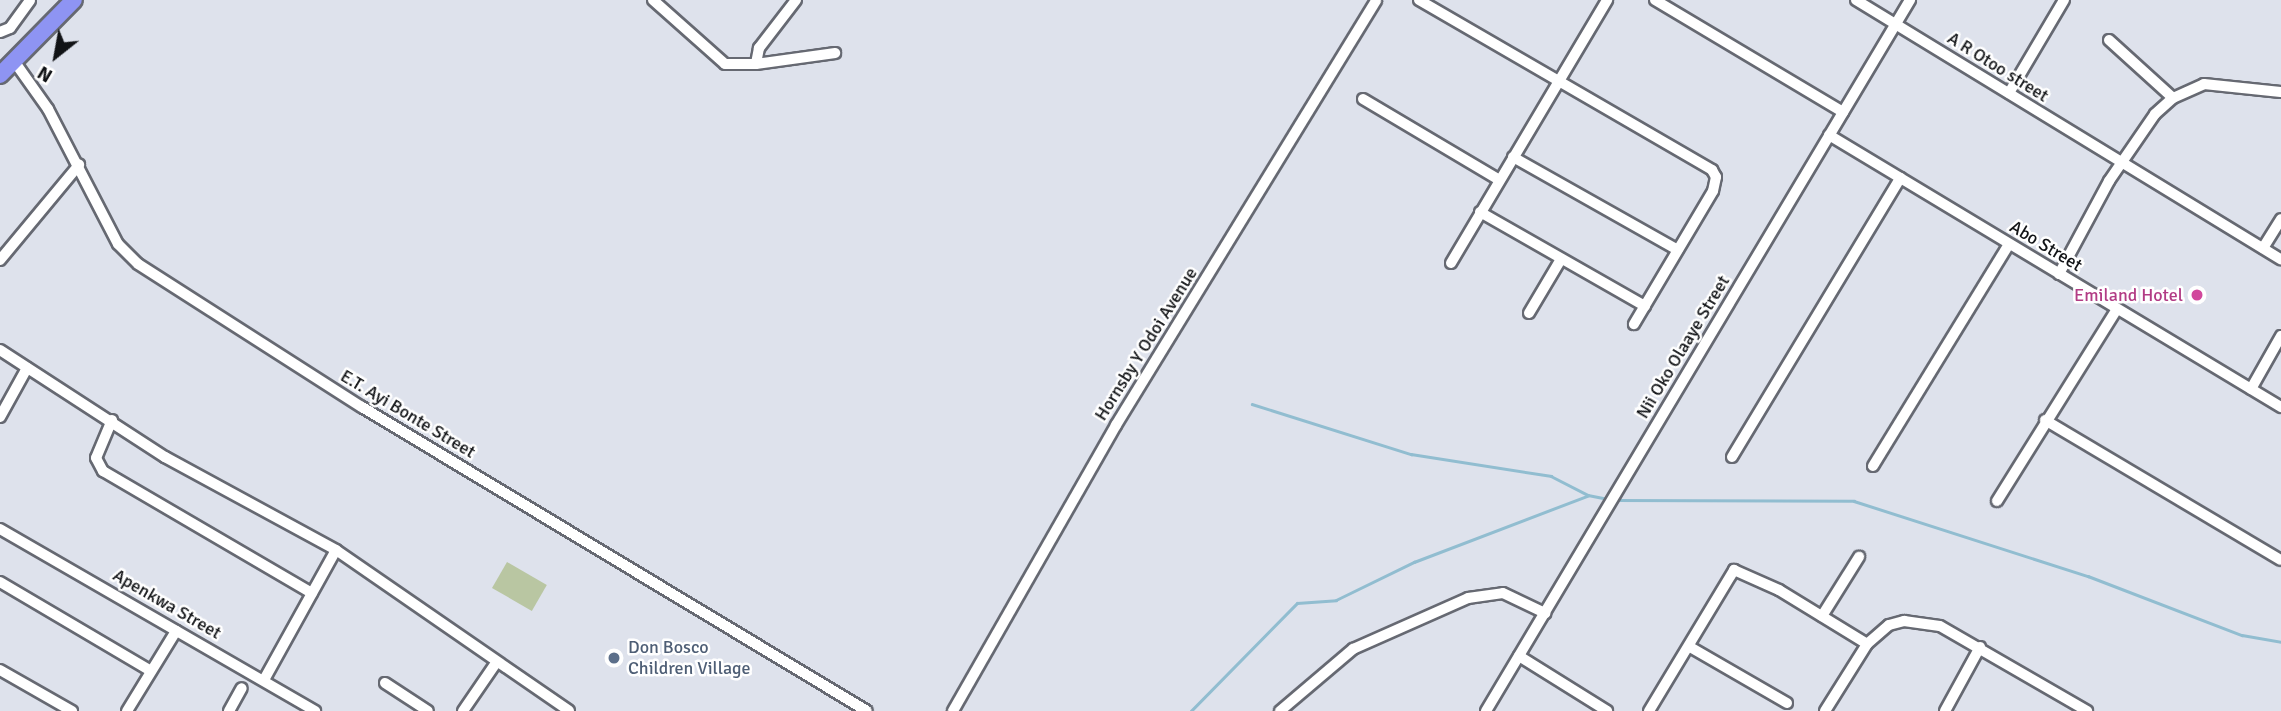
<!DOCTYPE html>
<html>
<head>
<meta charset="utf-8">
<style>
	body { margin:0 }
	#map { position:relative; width:2281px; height:711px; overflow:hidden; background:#dee2ec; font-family:Signika,sans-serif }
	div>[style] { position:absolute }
	.green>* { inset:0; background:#b9c6a2; transform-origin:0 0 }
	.stream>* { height:2.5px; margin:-1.25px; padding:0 1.25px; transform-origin:1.25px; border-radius:1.25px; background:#91bdd0 }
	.roads { filter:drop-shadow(2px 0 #666972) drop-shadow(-2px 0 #666972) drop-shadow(0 2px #666972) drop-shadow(0 -2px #666972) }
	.minor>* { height:10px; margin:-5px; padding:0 5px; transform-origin:5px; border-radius:5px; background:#fff }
	.highway>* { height:16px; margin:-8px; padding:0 8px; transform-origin:8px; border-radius:8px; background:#8e94f3 }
	.dots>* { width:19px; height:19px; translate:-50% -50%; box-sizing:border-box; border:4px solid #fff; border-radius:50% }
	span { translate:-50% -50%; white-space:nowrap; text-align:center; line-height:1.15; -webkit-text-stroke:5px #fff; paint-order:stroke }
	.street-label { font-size:18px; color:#111316 }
	.hotel-label { font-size:18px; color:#b23c85 }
	.right { translate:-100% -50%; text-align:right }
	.service-label { font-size:18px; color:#4e5e75 }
	.left { translate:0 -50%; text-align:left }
	.north { position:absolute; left:21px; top:21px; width:70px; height:70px; -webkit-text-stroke:5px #fff; paint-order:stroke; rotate:211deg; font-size:19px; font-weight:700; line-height:28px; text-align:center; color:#111316 }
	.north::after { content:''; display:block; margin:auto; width:24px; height:32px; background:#111316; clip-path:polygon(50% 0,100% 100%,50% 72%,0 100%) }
</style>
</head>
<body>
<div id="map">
	<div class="green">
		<div style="left:507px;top:562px;width:46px;height:30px;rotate:30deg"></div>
	</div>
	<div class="stream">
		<div style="left:1252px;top:404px;width:167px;rotate:17.5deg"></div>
		<div style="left:1411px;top:454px;width:142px;rotate:8.9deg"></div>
		<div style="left:1551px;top:476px;width:42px;rotate:27.2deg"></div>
		<div style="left:1588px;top:495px;width:20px;rotate:11deg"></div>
		<div style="left:1615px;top:500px;width:239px;rotate:0.2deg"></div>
		<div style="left:1854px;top:501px;width:246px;rotate:17.8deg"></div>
		<div style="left:2088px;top:576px;width:165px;rotate:21deg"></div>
		<div style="left:2242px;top:635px;width:40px;rotate:10deg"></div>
		<div style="left:1191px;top:711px;width:151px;rotate:-45.5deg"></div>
		<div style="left:1297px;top:603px;width:39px;rotate:-4deg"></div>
		<div style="left:1336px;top:600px;width:87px;rotate:-26deg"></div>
		<div style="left:1414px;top:562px;width:185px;rotate:-20.9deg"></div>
	</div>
	<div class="roads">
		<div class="minor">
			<div style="left:653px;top:0;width:96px;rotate:41.6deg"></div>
			<div style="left:725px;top:64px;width:31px"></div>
			<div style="left:796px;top:0;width:61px;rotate:127.6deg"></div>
			<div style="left:759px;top:48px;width:16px;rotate:101deg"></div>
			<div style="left:756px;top:64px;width:80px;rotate:-7.9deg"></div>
			<div style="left:1419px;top:0;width:339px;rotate:30.1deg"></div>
			<div style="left:1712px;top:170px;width:8px;rotate:60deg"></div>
			<div style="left:1716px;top:177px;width:14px;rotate:102deg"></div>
			<div style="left:1713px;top:191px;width:155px;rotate:120.7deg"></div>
			<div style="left:1655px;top:0;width:219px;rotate:30.8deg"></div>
			<div style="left:1856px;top:0;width:498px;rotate:31.4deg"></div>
			<div style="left:0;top:32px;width:11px;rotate:-22deg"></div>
			<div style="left:10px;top:28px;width:34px;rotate:-54deg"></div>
			<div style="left:2109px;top:40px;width:86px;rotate:42.2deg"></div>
			<div style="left:14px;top:61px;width:59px;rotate:54.7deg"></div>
			<div style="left:48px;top:109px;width:152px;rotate:62.6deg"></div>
			<div style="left:118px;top:244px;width:28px;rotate:45deg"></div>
			<div style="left:138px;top:264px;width:266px;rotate:32.6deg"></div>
			<div style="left:362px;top:407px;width:589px;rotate:31.05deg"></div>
			<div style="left:2009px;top:93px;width:108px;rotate:-59.4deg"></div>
			<div style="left:1363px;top:99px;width:157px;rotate:30.7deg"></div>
			<div style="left:1829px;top:135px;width:528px;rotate:31.04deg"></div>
			<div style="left:1513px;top:157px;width:189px;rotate:29.4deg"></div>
			<div style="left:1480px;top:212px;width:190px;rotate:29.7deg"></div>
			<div style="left:2263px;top:248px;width:34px;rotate:-58deg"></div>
			<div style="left:0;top:260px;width:124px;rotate:-50.3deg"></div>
			<div style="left:1451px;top:263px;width:306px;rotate:-59.3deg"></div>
			<div style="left:2059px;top:274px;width:106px;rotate:-61.7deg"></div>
			<div style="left:2109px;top:181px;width:81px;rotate:-55.5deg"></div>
			<div style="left:2155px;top:114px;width:24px;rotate:-42deg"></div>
			<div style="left:2173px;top:98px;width:34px;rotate:-24deg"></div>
			<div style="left:2204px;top:84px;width:77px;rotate:5.9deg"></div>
			<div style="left:1529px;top:313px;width:63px;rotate:-59.3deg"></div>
			<div style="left:0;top:350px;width:197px;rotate:33deg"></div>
			<div style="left:165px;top:457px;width:195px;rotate:28.5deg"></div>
			<div style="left:336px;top:550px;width:283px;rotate:34.6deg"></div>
			<div style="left:2251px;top:389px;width:61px;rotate:-60.5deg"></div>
			<div style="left:0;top:417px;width:56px;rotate:-61.1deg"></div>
			<div style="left:112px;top:420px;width:41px;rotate:112.8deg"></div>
			<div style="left:96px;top:458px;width:15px;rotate:62deg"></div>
			<div style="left:103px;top:471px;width:242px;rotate:30.3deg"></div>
			<div style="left:2045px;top:420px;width:274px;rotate:30.7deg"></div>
			<div style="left:1732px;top:457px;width:326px;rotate:-58.9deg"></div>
			<div style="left:1873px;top:466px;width:260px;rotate:-58.5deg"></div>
			<div style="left:1997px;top:501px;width:226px;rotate:-58deg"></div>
			<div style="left:0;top:529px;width:364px;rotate:30deg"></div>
			<div style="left:0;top:582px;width:175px;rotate:30.5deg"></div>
			<div style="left:1822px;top:616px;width:70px;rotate:-57.9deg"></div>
			<div style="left:1690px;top:647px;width:112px;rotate:30deg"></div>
			<div style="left:1519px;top:656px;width:104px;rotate:32deg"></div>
			<div style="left:0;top:670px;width:83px;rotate:29.7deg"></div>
			<div style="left:265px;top:678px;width:146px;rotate:-61deg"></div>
			<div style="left:385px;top:683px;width:51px;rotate:33.1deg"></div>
			<div style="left:127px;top:711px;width:94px;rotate:-58.5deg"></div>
			<div style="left:229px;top:711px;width:26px;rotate:-61deg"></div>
			<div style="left:463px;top:711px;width:58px;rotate:-55.5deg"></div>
			<div style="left:953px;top:711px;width:329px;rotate:-60.3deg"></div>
			<div style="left:1116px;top:425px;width:498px;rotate:-58.5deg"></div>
			<div style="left:1280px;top:711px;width:96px;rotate:-40.3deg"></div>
			<div style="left:1353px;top:649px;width:126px;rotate:-23.9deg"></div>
			<div style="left:1468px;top:598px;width:35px;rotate:-8deg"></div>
			<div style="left:1503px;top:593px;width:47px;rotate:25.5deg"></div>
			<div style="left:1486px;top:711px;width:828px;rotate:-59.19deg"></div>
			<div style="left:1649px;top:711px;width:165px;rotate:-58.9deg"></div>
			<div style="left:1734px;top:570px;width:49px;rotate:24deg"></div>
			<div style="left:1779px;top:590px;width:103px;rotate:31.5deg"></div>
			<div style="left:1825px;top:711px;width:79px;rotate:-57.9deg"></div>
			<div style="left:1867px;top:644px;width:29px;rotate:-41deg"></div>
			<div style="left:1889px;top:625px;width:16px;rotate:-15deg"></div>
			<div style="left:1904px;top:621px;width:36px;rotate:8deg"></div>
			<div style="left:1940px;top:626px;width:170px;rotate:30deg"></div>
			<div style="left:1945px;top:711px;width:73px;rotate:-61.3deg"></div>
		</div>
		<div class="highway">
			<div style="left:0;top:75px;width:105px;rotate:-45.4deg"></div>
		</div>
	</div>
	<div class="dots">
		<div style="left:2197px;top:295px;background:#d1479c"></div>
		<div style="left:614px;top:658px;background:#5c6f8a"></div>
	</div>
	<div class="street-label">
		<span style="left:1998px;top:67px;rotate:32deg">A R Otoo street</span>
		<span style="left:2046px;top:246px;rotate:31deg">Abo Street</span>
		<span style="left:1146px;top:344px;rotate:-58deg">Hornsby Y Odoi Avenue</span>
		<span style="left:1683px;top:347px;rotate:-59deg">Nii Oko Olaaye Street</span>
		<span style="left:408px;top:414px;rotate:31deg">E.T. Ayi Bonte Street</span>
		<span style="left:167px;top:604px;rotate:30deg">Apenkwa Street</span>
	</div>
	<div class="hotel-label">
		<span class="right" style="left:2183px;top:295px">Emiland Hotel</span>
	</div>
	<div class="service-label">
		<span class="left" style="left:628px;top:658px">Don Bosco<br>Children Village</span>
	</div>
	<div class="north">N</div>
</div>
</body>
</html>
